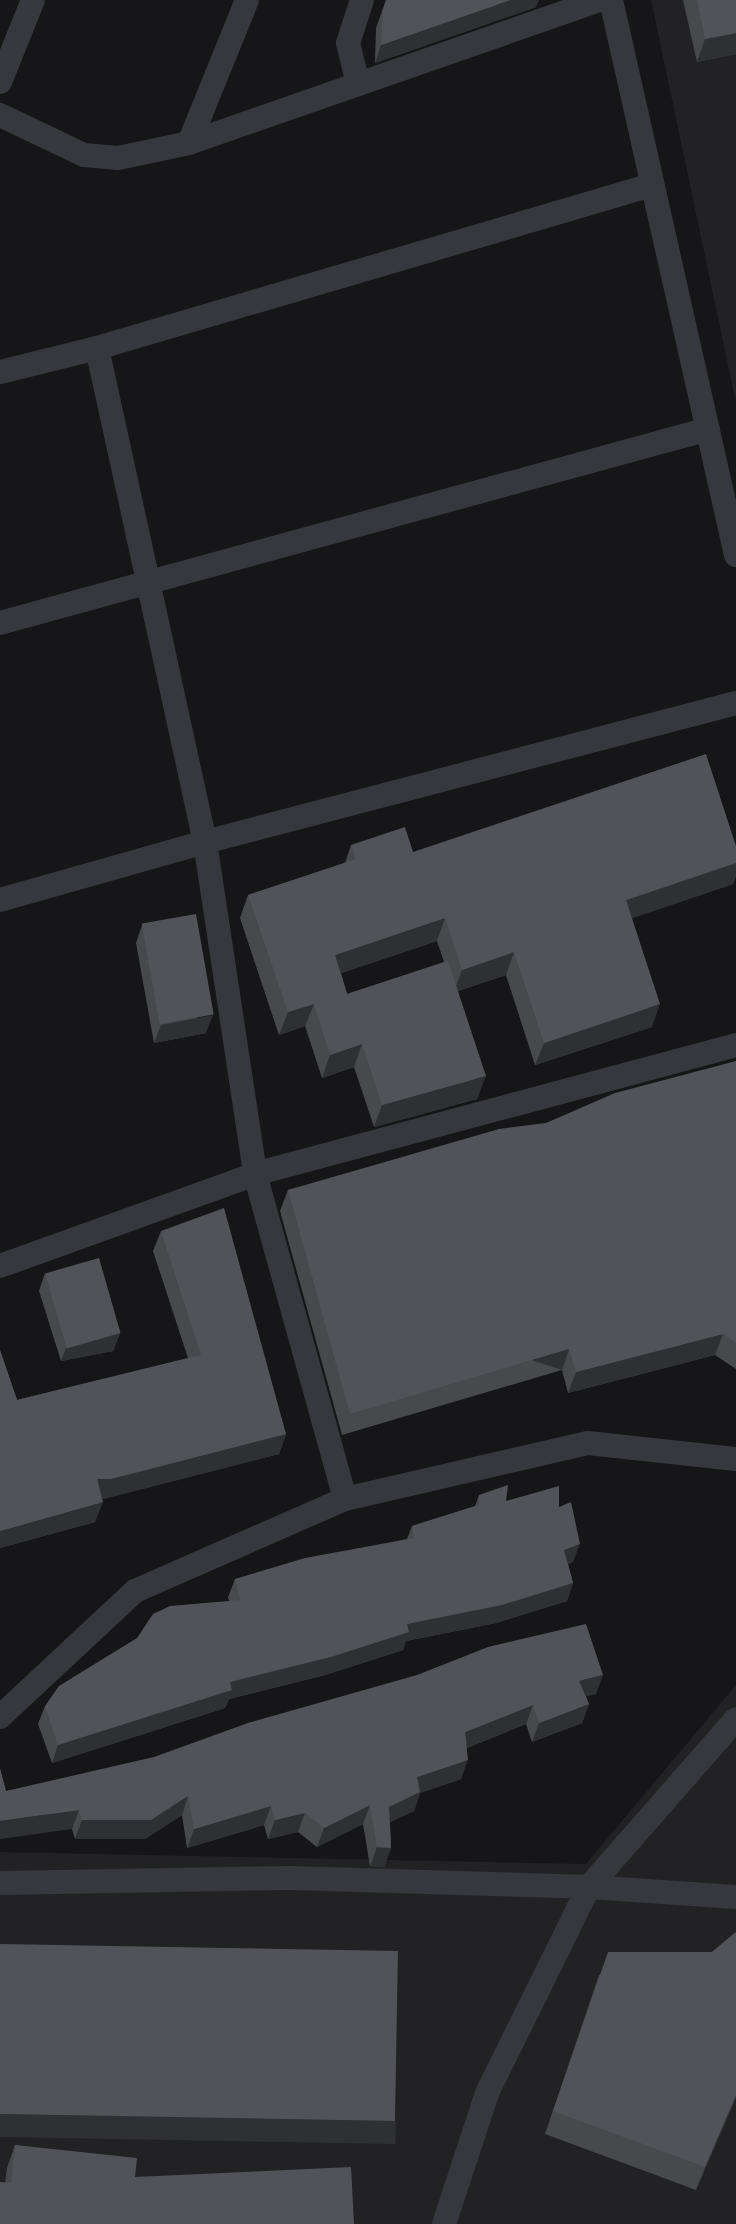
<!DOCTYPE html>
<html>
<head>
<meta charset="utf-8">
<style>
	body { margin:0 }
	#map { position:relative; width:736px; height:2224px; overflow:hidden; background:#161618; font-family:Helvetica,sans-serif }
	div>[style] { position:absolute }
	.built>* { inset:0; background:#222225 }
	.street>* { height:24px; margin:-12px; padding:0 12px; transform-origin:12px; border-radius:12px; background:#37383d }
	.wall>* { inset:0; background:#47494d }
	.shaded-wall>* { inset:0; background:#2f3033; transform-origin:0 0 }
	.building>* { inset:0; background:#525359; transform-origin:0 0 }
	span { translate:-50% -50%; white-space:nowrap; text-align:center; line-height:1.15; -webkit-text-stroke:5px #111113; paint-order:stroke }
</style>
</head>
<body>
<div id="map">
	<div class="built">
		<div style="clip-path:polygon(651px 0,736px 0,736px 403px)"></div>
		<div style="clip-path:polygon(736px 1685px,736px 2224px,0 2224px,0 1852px,586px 1864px)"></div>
	</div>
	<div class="street">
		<div style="left:611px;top:0;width:569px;rotate:77.31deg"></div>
		<div style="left:0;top:82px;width:88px;rotate:-68.1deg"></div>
		<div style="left:358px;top:84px;width:42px;rotate:-103.7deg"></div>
		<div style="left:348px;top:43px;width:45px;rotate:-72deg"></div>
		<div style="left:0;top:115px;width:93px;rotate:25.5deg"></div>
		<div style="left:84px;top:155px;width:34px;rotate:5deg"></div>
		<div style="left:118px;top:158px;width:73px;rotate:-11.9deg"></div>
		<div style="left:189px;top:143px;width:434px;rotate:-19.2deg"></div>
		<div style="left:189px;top:143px;width:154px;rotate:-67.9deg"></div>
		<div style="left:97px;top:348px;width:506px;rotate:77.67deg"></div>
		<div style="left:205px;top:842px;width:336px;rotate:81.4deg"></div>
		<div style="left:255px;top:1174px;width:337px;rotate:74.5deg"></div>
		<div style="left:0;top:372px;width:100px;rotate:-13.9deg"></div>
		<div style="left:97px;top:348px;width:578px;rotate:-16.37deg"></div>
		<div style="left:0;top:623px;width:734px;rotate:-15.32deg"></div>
		<div style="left:0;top:900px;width:213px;rotate:-15.8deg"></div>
		<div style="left:205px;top:842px;width:549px;rotate:-14.67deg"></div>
		<div style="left:0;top:1266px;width:271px;rotate:-19.8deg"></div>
		<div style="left:255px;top:1174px;width:498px;rotate:-15deg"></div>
		<div style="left:0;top:1717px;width:185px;rotate:-43deg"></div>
		<div style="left:135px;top:1591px;width:229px;rotate:-23.7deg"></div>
		<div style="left:345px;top:1499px;width:249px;rotate:-13deg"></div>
		<div style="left:588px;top:1443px;width:149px;rotate:6.2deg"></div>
		<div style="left:0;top:1883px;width:290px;rotate:-1deg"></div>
		<div style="left:290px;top:1878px;width:299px;rotate:1.7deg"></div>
		<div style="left:589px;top:1887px;width:147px;rotate:3.9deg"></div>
		<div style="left:444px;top:2224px;width:138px;rotate:-71.8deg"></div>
		<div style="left:487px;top:2093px;width:230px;rotate:-63.7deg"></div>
		<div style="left:589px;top:1887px;width:223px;rotate:-48.8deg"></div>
	</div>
	<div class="wall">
		<div style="clip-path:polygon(386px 0,536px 7px,375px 63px,376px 28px)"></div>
		<div style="clip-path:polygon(683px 0,736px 0,736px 54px,697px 62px)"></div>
		<div style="clip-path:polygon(evenodd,351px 845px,413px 852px,736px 846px,736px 876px,733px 884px,632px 918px,652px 1027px,535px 1065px,506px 975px,458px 991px,477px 1099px,374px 1127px,354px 1067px,322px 1078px,305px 1026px,279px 1035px,240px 918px,248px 895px,345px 863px,351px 845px,437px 941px,444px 962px,347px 994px,341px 973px,437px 941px)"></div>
		<div style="clip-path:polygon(142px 925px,206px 1033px,154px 1043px,136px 943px)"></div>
		<div style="clip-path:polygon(736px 1061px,736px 1369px,715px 1355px,568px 1393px,562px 1370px,342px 1435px,280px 1211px,288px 1190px,546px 1123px)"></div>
		<div style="clip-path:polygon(161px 1231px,286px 1434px,279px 1454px,102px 1499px,95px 1522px,0 1548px,0 1350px,17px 1400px,188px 1358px,153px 1251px)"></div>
		<div style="clip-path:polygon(45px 1273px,120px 1333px,113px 1351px,61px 1361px,39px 1291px)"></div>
		<div style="clip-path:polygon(479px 1495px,506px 1501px,559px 1507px,573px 1562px,568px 1564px,573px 1583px,567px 1601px,496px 1623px,406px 1641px,403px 1650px,325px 1675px,229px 1699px,225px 1708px,52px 1763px,38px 1724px,45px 1706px,229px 1601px,228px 1597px,235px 1579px,407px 1539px,412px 1526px,475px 1506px)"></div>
		<div style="clip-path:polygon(596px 1694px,586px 1696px,589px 1704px,582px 1723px,532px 1742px,526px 1724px,467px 1748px,461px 1779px,420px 1793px,414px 1811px,390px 1822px,391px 1848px,384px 1867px,370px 1866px,363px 1824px,317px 1847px,298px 1832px,268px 1839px,264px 1825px,187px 1848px,182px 1815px,145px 1839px,75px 1839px,72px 1829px,6px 1791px)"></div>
		<div style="clip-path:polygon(736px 1932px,736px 2098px,696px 2190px,545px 2134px,599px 1975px,712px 1952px)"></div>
		<div style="clip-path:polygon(15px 2145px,135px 2177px,354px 2224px,5px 2183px,7px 2168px)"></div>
	</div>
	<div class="shaded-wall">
		<div style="clip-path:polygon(511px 0,539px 0,536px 7px,375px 63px,381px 45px)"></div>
		<div style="clip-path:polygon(736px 33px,736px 54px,697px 62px,705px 39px)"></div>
		<div style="clip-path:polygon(736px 863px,736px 876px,733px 884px,618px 923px,626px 900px)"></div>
		<div style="clip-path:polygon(445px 918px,437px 941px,327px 978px,335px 955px)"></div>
		<div style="clip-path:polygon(514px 952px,506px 975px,454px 992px,462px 970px)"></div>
		<div style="clip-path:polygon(314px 1004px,305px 1026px,279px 1035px,288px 1012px)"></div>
		<div style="clip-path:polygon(660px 1004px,652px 1027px,535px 1065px,544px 1043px)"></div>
		<div style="clip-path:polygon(213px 1015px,206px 1033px,154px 1043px,161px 1025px)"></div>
		<div style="clip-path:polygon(362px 1044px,354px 1067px,322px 1078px,330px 1055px)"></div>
		<div style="clip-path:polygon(486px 1076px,477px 1099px,374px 1127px,382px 1105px)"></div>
		<div style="clip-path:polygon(120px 1333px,113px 1351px,61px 1361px,68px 1343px)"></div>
		<div style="clip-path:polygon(723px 1334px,715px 1355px,568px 1393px,576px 1372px)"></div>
		<div style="left:569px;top:1349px;width:22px;height:228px;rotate:108deg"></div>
		<div style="clip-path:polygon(286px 1434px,279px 1454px,104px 1499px,90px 1499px,97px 1479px)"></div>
		<div style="clip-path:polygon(103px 1502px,95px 1522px,0 1548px,0 1531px)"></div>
		<div style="clip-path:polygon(580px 1544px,573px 1562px,557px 1568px,564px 1550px)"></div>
		<div style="clip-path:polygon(573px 1583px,567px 1601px,496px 1623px,406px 1641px,403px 1650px,325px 1675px,229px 1699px,225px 1708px,52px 1763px,58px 1745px,230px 1682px,407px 1624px)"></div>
		<div style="clip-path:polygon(603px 1675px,596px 1694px,572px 1700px,579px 1681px)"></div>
		<div style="clip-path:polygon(589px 1704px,582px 1723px,532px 1742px,539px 1723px)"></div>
		<div style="clip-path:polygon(533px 1705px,526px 1724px,459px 1751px,465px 1732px)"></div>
		<div style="clip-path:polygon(468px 1760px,461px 1779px,420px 1793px,414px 1811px,382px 1826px,389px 1807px,417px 1777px)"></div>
		<div style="clip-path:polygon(188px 1796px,182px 1815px,145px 1839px,75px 1839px,82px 1820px)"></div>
		<div style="clip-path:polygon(370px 1805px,363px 1824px,317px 1847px,324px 1828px)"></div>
		<div style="clip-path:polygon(271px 1806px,264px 1825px,187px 1848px,194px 1829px)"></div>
		<div style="clip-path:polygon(79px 1810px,72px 1829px,0 1839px,0 1821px)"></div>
		<div style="clip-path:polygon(305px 1813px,298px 1832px,268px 1839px,275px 1820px)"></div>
		<div style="clip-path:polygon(377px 1847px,391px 1848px,384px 1867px,370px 1866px)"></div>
		<div style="clip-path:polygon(736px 2095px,736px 2098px,696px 2190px,705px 2167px)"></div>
		<div style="left:0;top:2114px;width:396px;height:23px;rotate:1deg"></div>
	</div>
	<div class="building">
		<div style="clip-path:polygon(386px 0,511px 0,381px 45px,383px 10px)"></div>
		<div style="clip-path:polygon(697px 0,736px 0,736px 33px,705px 39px)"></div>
		<div style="clip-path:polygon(706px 754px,736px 846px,736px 863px,626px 900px,660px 1004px,544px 1043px,514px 952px,462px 970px,445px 918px,335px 955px,347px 994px,448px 961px,486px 1076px,382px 1105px,362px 1044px,330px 1055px,314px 1004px,288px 1012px,248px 895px,356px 859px,351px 845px,405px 827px,413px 852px)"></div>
		<div style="left:196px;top:914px;width:102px;height:55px;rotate:80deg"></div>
		<div style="clip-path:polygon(736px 1061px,736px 1343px,723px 1334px,576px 1372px,569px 1349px,350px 1414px,288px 1190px,499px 1129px,546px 1123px,615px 1093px)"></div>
		<div style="clip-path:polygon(224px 1208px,286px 1434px,111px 1479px,97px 1479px,103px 1502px,0 1531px,0 1350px,17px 1400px,201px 1355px,161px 1231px)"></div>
		<div style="left:99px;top:1258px;width:78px;height:56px;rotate:74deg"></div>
		<div style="clip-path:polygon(508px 1485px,506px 1501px,559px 1486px,559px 1507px,571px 1502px,580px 1544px,564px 1550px,573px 1583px,502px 1605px,407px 1624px,409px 1632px,331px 1657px,230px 1682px,232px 1690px,58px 1745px,45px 1706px,59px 1686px,137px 1638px,153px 1614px,170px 1606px,240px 1600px,235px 1579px,305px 1558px,414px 1538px,412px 1526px,479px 1505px,479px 1495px)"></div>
		<div style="clip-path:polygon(586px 1624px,603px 1675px,579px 1681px,589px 1704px,539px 1723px,533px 1705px,465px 1732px,468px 1760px,417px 1777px,420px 1792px,389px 1807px,391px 1848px,377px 1847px,370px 1805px,324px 1828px,305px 1813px,275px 1820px,271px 1806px,194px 1829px,188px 1796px,151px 1820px,82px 1820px,79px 1810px,0 1821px,0 1768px,6px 1791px,154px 1757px,248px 1723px,417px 1675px,488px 1647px)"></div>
		<div style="clip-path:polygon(736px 1932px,736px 2095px,705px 2167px,553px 2111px,608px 1952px,712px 1952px)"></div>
		<div style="left:0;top:1944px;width:398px;height:170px;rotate:1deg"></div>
		<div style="clip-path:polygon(15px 2145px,137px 2158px,135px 2177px,351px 2167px,354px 2224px,0 2224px,0 2182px,11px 2183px)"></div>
	</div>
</div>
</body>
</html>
